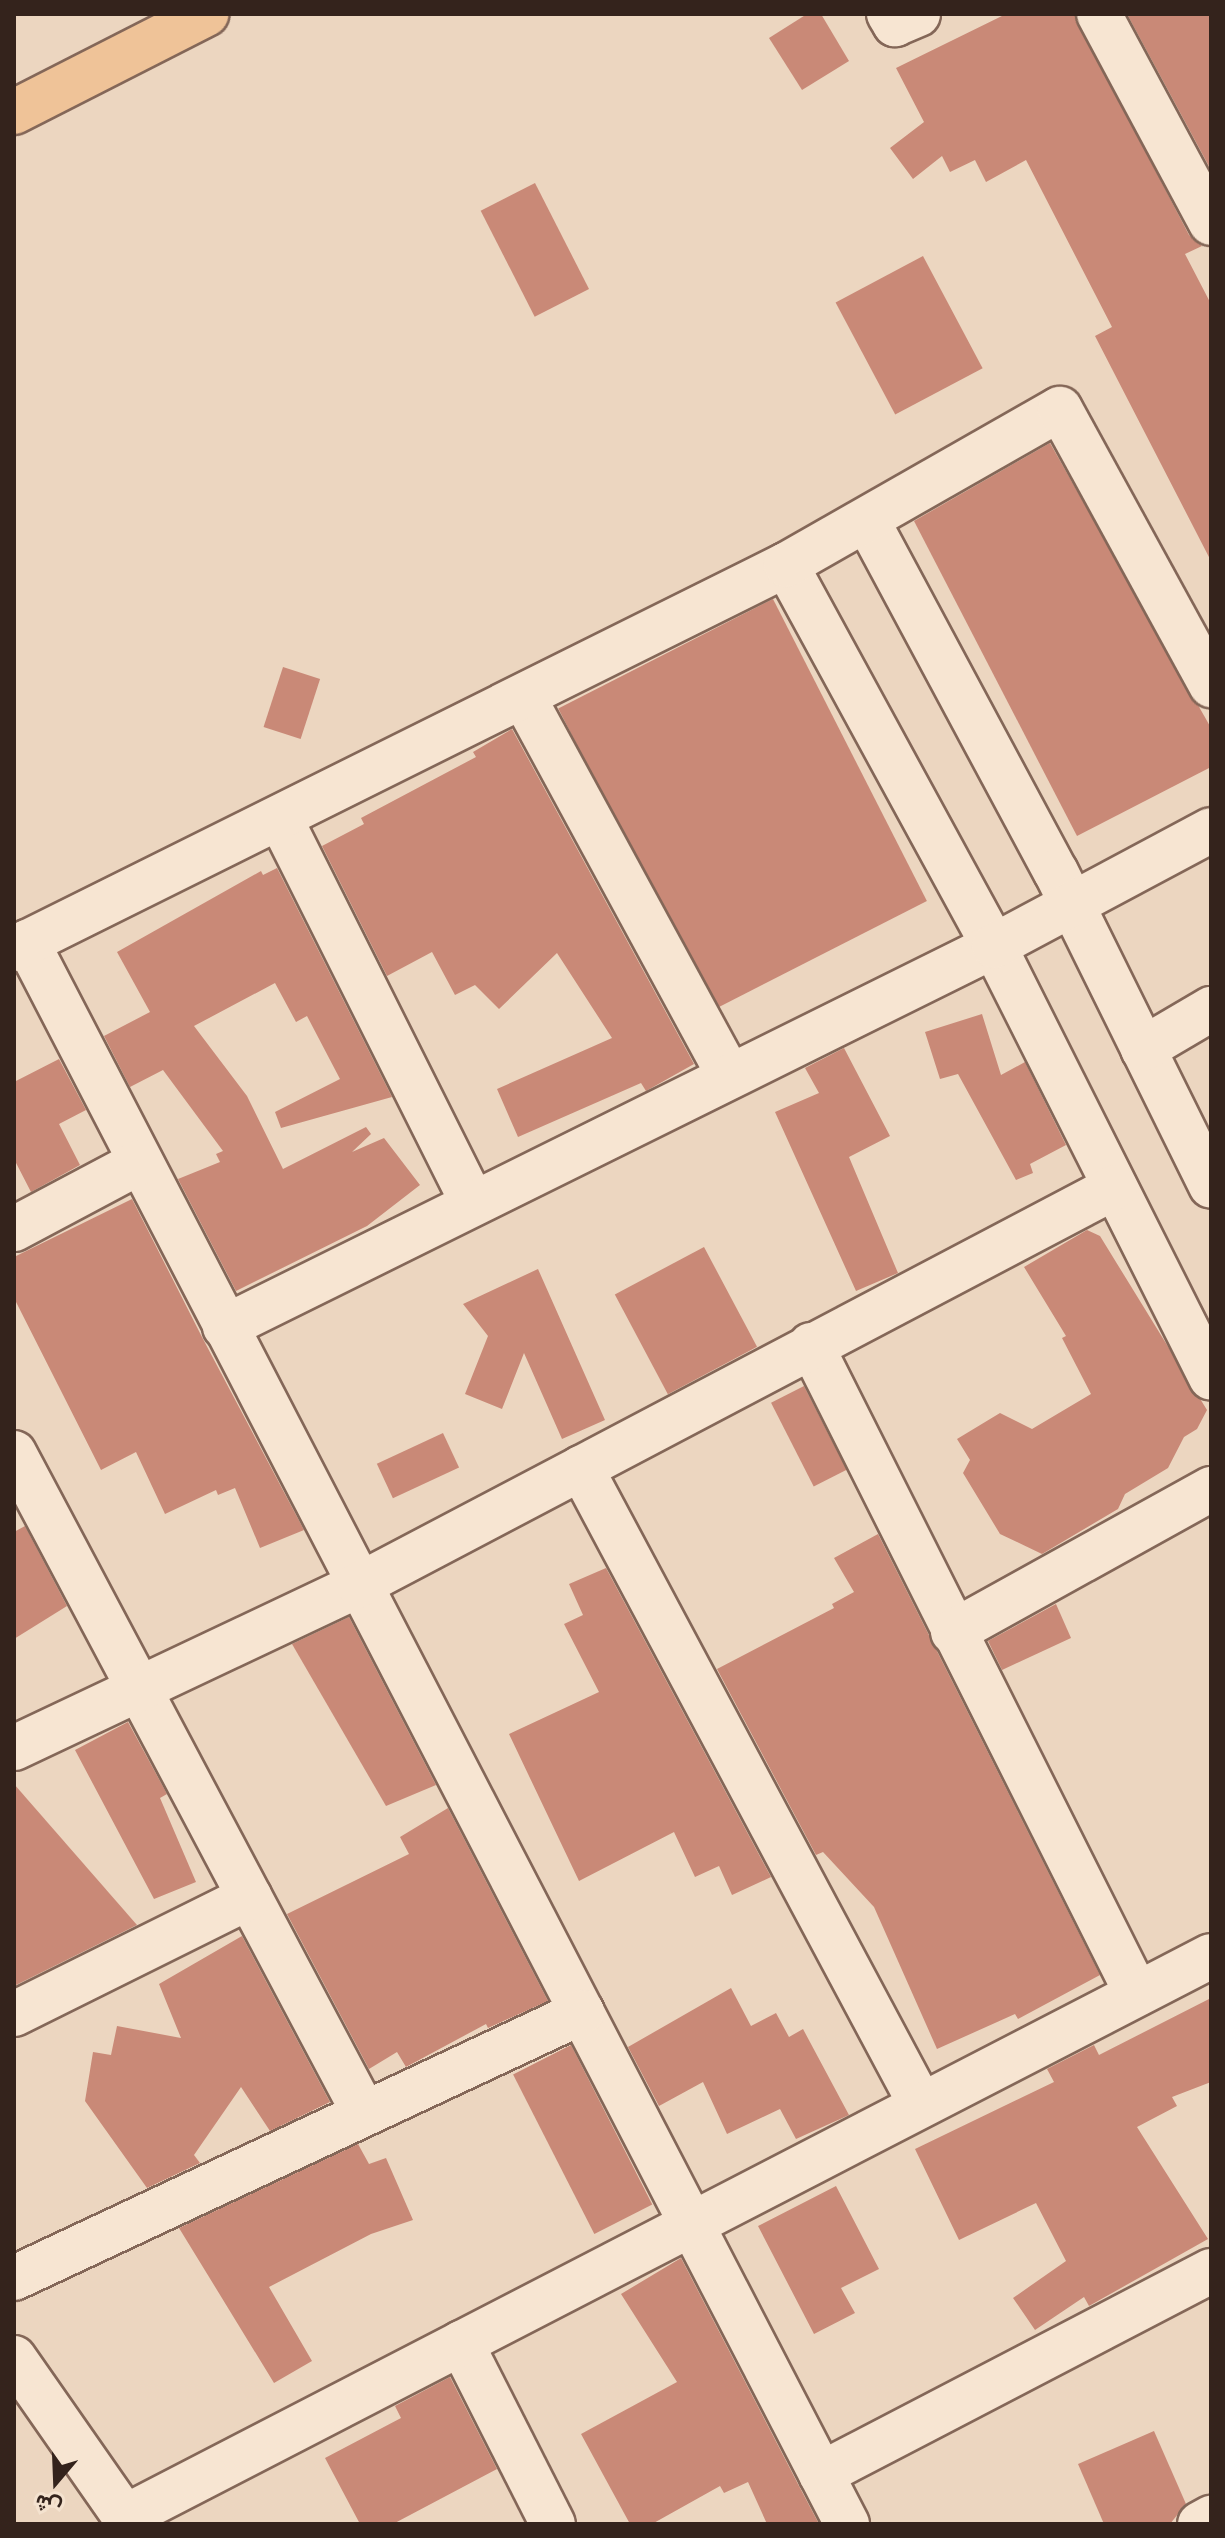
<!DOCTYPE html>
<html>
<head>
<meta charset="utf-8">
<style>
	body { margin:0 }
	#map { position:relative; width:1225px; height:2538px; overflow:hidden; background:#ecd6c0; font-family:Bitter,Vazirmatn,serif }
	div>[style] { position:absolute }
	.building>* { inset:0; background:#c98977; transform-origin:0 0 }
	.roads { filter:drop-shadow(2px 0 #846758) drop-shadow(-2px 0 #846758) drop-shadow(0 2px #846758) drop-shadow(0 -2px #846758) }
	.minor>* { height:44px; margin:-22px; padding:0 22px; transform-origin:22px; border-radius:22px; background:#f7e5d2 }
	.major>* { height:44px; margin:-22px; padding:0 22px; transform-origin:22px; border-radius:22px; background:#efc398 }
	span { translate:-50% -50%; white-space:nowrap; text-align:center; line-height:1.15; -webkit-text-stroke:8px #f4e2cf; paint-order:stroke }
	.frame { position:absolute; inset:0; border:16px solid #34231c; pointer-events:none }
	.north { position:absolute; left:16px; top:2442px; width:80px; height:80px; -webkit-text-stroke:6px #f4e2cf; paint-order:stroke; rotate:199deg; font-size:22px; font-weight:700; line-height:32px; text-align:center; color:#34231c }
	.north::after { content:''; display:block; margin:auto; width:28px; height:36px; background:#34231c; clip-path:polygon(50% 0,100% 100%,50% 72%,0 100%) }
</style>
</head>
<body>
<div id="map">
	<div class="building">
		<div style="clip-path:polygon(807px 14px,821px 14px,849px 61px,802px 90px,769px 38px)"></div>
		<div style="clip-path:polygon(1006px 14px,1074px 14px,1189px 235px,1202px 246px,1185px 254px,1211px 304px,1211px 561px,1095px 336px,1112px 327px,1026px 160px,986px 182px,975px 160px,950px 172px,942px 156px,913px 179px,890px 148px,924px 122px,896px 68px)"></div>
		<div style="clip-path:polygon(1127px 14px,1211px 14px,1211px 170px)"></div>
		<div style="left:535px;top:183px;width:119px;height:61px;rotate:63deg"></div>
		<div style="left:923px;top:256px;width:127px;height:99px;rotate:62deg"></div>
		<div style="clip-path:polygon(1050px 443px,1211px 728px,1211px 767px,1077px 836px,914px 521px)"></div>
		<div style="left:773px;top:599px;width:339px;height:241px;rotate:63deg"></div>
		<div style="left:283px;top:667px;width:39px;height:63px;rotate:18deg"></div>
		<div style="clip-path:polygon(512px 729px,694px 1064px,646px 1091px,641px 1083px,518px 1137px,497px 1089px,612px 1038px,557px 953px,499px 1009px,475px 985px,455px 995px,432px 952px,387px 976px,322px 846px,364px 824px,361px 818px,476px 757px,473px 752px)"></div>
		<div style="clip-path:polygon(277px 868px,392px 1097px,281px 1128px,275px 1112px,340px 1079px,307px 1016px,296px 1022px,275px 983px,194px 1026px,247px 1096px,283px 1169px,366px 1127px,371px 1134px,352px 1152px,384px 1138px,420px 1185px,367px 1226px,236px 1291px,178px 1179px,220px 1162px,216px 1154px,223px 1151px,163px 1070px,130px 1087px,104px 1036px,150px 1012px,117px 952px,261px 871px,263px 875px)"></div>
		<div style="clip-path:polygon(982px 1014px,1001px 1075px,1025px 1062px,1066px 1145px,1030px 1164px,1033px 1173px,1016px 1180px,958px 1074px,940px 1079px,925px 1032px)"></div>
		<div style="clip-path:polygon(844px 1048px,890px 1136px,849px 1157px,898px 1273px,856px 1291px,775px 1112px,819px 1093px,805px 1068px)"></div>
		<div style="clip-path:polygon(59px 1059px,86px 1110px,59px 1124px,80px 1165px,31px 1192px,14px 1159px,14px 1082px)"></div>
		<div style="clip-path:polygon(132px 1199px,203px 1339px,304px 1530px,260px 1548px,235px 1488px,218px 1495px,216px 1490px,165px 1514px,136px 1452px,101px 1470px,14px 1298px,14px 1257px)"></div>
		<div style="clip-path:polygon(1087px 1230px,1100px 1236px,1207px 1410px,1197px 1429px,1184px 1437px,1168px 1468px,1125px 1494px,1118px 1509px,1042px 1554px,1000px 1534px,963px 1473px,970px 1460px,957px 1439px,1000px 1413px,1032px 1429px,1091px 1394px,1062px 1338px,1066px 1336px,1024px 1267px)"></div>
		<div style="left:704px;top:1247px;width:113px;height:101px;rotate:62deg"></div>
		<div style="clip-path:polygon(538px 1269px,605px 1420px,562px 1439px,524px 1353px,502px 1409px,465px 1394px,488px 1336px,463px 1304px)"></div>
		<div style="left:804px;top:1386px;width:94px;height:37px;rotate:63deg"></div>
		<div style="left:443px;top:1433px;width:38px;height:73px;rotate:65deg"></div>
		<div style="clip-path:polygon(25px 1526px,67px 1606px,14px 1639px,14px 1532px)"></div>
		<div style="clip-path:polygon(878px 1534px,1100px 1975px,1018px 2019px,1015px 2014px,937px 2049px,874px 1907px,823px 1852px,816px 1855px,717px 1669px,834px 1608px,832px 1604px,854px 1592px,834px 1558px)"></div>
		<div style="clip-path:polygon(606px 1568px,771px 1877px,732px 1895px,719px 1866px,695px 1877px,674px 1832px,579px 1881px,509px 1734px,599px 1692px,564px 1624px,583px 1615px,569px 1584px)"></div>
		<div style="clip-path:polygon(1056px 1604px,1071px 1638px,1002px 1670px,988px 1641px)"></div>
		<div style="clip-path:polygon(349px 1617px,436px 1785px,386px 1806px,292px 1644px)"></div>
		<div style="clip-path:polygon(128px 1722px,167px 1794px,160px 1798px,196px 1882px,154px 1899px,75px 1750px)"></div>
		<div style="clip-path:polygon(14px 1784px,137px 1925px,14px 1986px)"></div>
		<div style="clip-path:polygon(448px 1808px,548px 2001px,488px 2028px,486px 2024px,406px 2067px,397px 2052px,369px 2069px,287px 1914px,409px 1854px,400px 1837px)"></div>
		<div style="clip-path:polygon(242px 1936px,330px 2102px,270px 2131px,241px 2087px,194px 2155px,200px 2163px,147px 2188px,85px 2101px,93px 2052px,111px 2055px,117px 2026px,181px 2038px,159px 1984px)"></div>
		<div style="clip-path:polygon(731px 1988px,751px 2026px,776px 2013px,789px 2037px,803px 2029px,849px 2115px,796px 2139px,780px 2109px,727px 2134px,703px 2082px,659px 2106px,628px 2047px)"></div>
		<div style="clip-path:polygon(1211px 1998px,1211px 2082px,1172px 2097px,1177px 2106px,1137px 2127px,1208px 2239px,1089px 2306px,1084px 2297px,1035px 2330px,1013px 2298px,1066px 2261px,1036px 2203px,959px 2240px,915px 2149px,1054px 2082px,1047px 2069px,1094px 2045px,1099px 2055px)"></div>
		<div style="left:571px;top:2045px;width:179px;height:65px;rotate:63deg"></div>
		<div style="clip-path:polygon(358px 2144px,369px 2164px,386px 2158px,413px 2220px,371px 2234px,269px 2287px,312px 2361px,274px 2383px,179px 2228px)"></div>
		<div style="clip-path:polygon(836px 2186px,879px 2269px,841px 2288px,855px 2313px,814px 2334px,758px 2226px)"></div>
		<div style="clip-path:polygon(681px 2258px,799px 2486px,819px 2524px,767px 2524px,748px 2482px,724px 2493px,720px 2486px,652px 2524px,630px 2524px,581px 2434px,677px 2382px,621px 2294px)"></div>
		<div style="clip-path:polygon(450px 2377px,497px 2469px,393px 2524px,360px 2524px,325px 2458px,401px 2418px,395px 2406px)"></div>
		<div style="clip-path:polygon(1154px 2431px,1186px 2504px,1170px 2524px,1104px 2524px,1078px 2464px)"></div>
	</div>
	<div class="roads">
		<div class="minor">
			<div style="left:889px;top:14px;width:12px;rotate:59deg"></div>
			<div style="left:895px;top:24px;width:25px;rotate:-23deg"></div>
			<div style="left:1099px;top:14px;width:237px;rotate:61.8deg"></div>
			<div style="left:868px;top:522px;width:397px;rotate:61.8deg"></div>
			<div style="left:1056px;top:872px;width:350px;rotate:63.7deg"></div>
			<div style="left:786px;top:565px;width:434px;rotate:61.4deg"></div>
			<div style="left:994px;top:946px;width:483px;rotate:63.3deg"></div>
			<div style="left:524px;top:698px;width:429px;rotate:61.5deg"></div>
			<div style="left:280px;top:818px;width:431px;rotate:63.4deg"></div>
			<div style="left:27px;top:942px;width:1782px;rotate:62.6deg"></div>
			<div style="left:14px;top:949px;width:862px;rotate:-26.45deg"></div>
			<div style="left:786px;top:565px;width:315px;rotate:-29.7deg"></div>
			<div style="left:1060px;top:409px;width:315px;rotate:61.3deg"></div>
			<div style="left:1143px;top:1049px;width:79px;rotate:-30.5deg"></div>
			<div style="left:14px;top:1229px;width:143px;rotate:-28deg"></div>
			<div style="left:225px;top:1327px;width:858px;rotate:-26.36deg"></div>
			<div style="left:994px;top:946px;width:246px;rotate:-28.1deg"></div>
			<div style="left:811px;top:1345px;width:726px;rotate:63.33deg"></div>
			<div style="left:14px;top:1453px;width:745px;rotate:62.06deg"></div>
			<div style="left:581px;top:1468px;width:722px;rotate:61.91deg"></div>
			<div style="left:953px;top:1632px;width:295px;rotate:-29deg"></div>
			<div style="left:14px;top:1748px;width:382px;rotate:-25.3deg"></div>
			<div style="left:359px;top:1585px;width:854px;rotate:-27.76deg"></div>
			<div style="left:14px;top:2014px;width:263px;rotate:-26.4deg"></div>
			<div style="left:14px;top:2278px;width:627px;rotate:-25.09deg"></div>
			<div style="left:461px;top:2343px;width:203px;rotate:63.1deg"></div>
			<div style="left:14px;top:2358px;width:203px;rotate:55.1deg"></div>
			<div style="left:821px;top:2474px;width:440px;rotate:-27.5deg"></div>
			<div style="left:125px;top:2517px;width:1222px;rotate:-27.32deg"></div>
			<div style="left:1200px;top:2524px;width:13px;rotate:-29deg"></div>
		</div>
		<div class="major">
			<div style="left:14px;top:112px;width:216px;rotate:-27deg"></div>
		</div>
	</div>
	<div class="frame"></div>
	<div class="north">ش</div>
</div>
</body>
</html>
